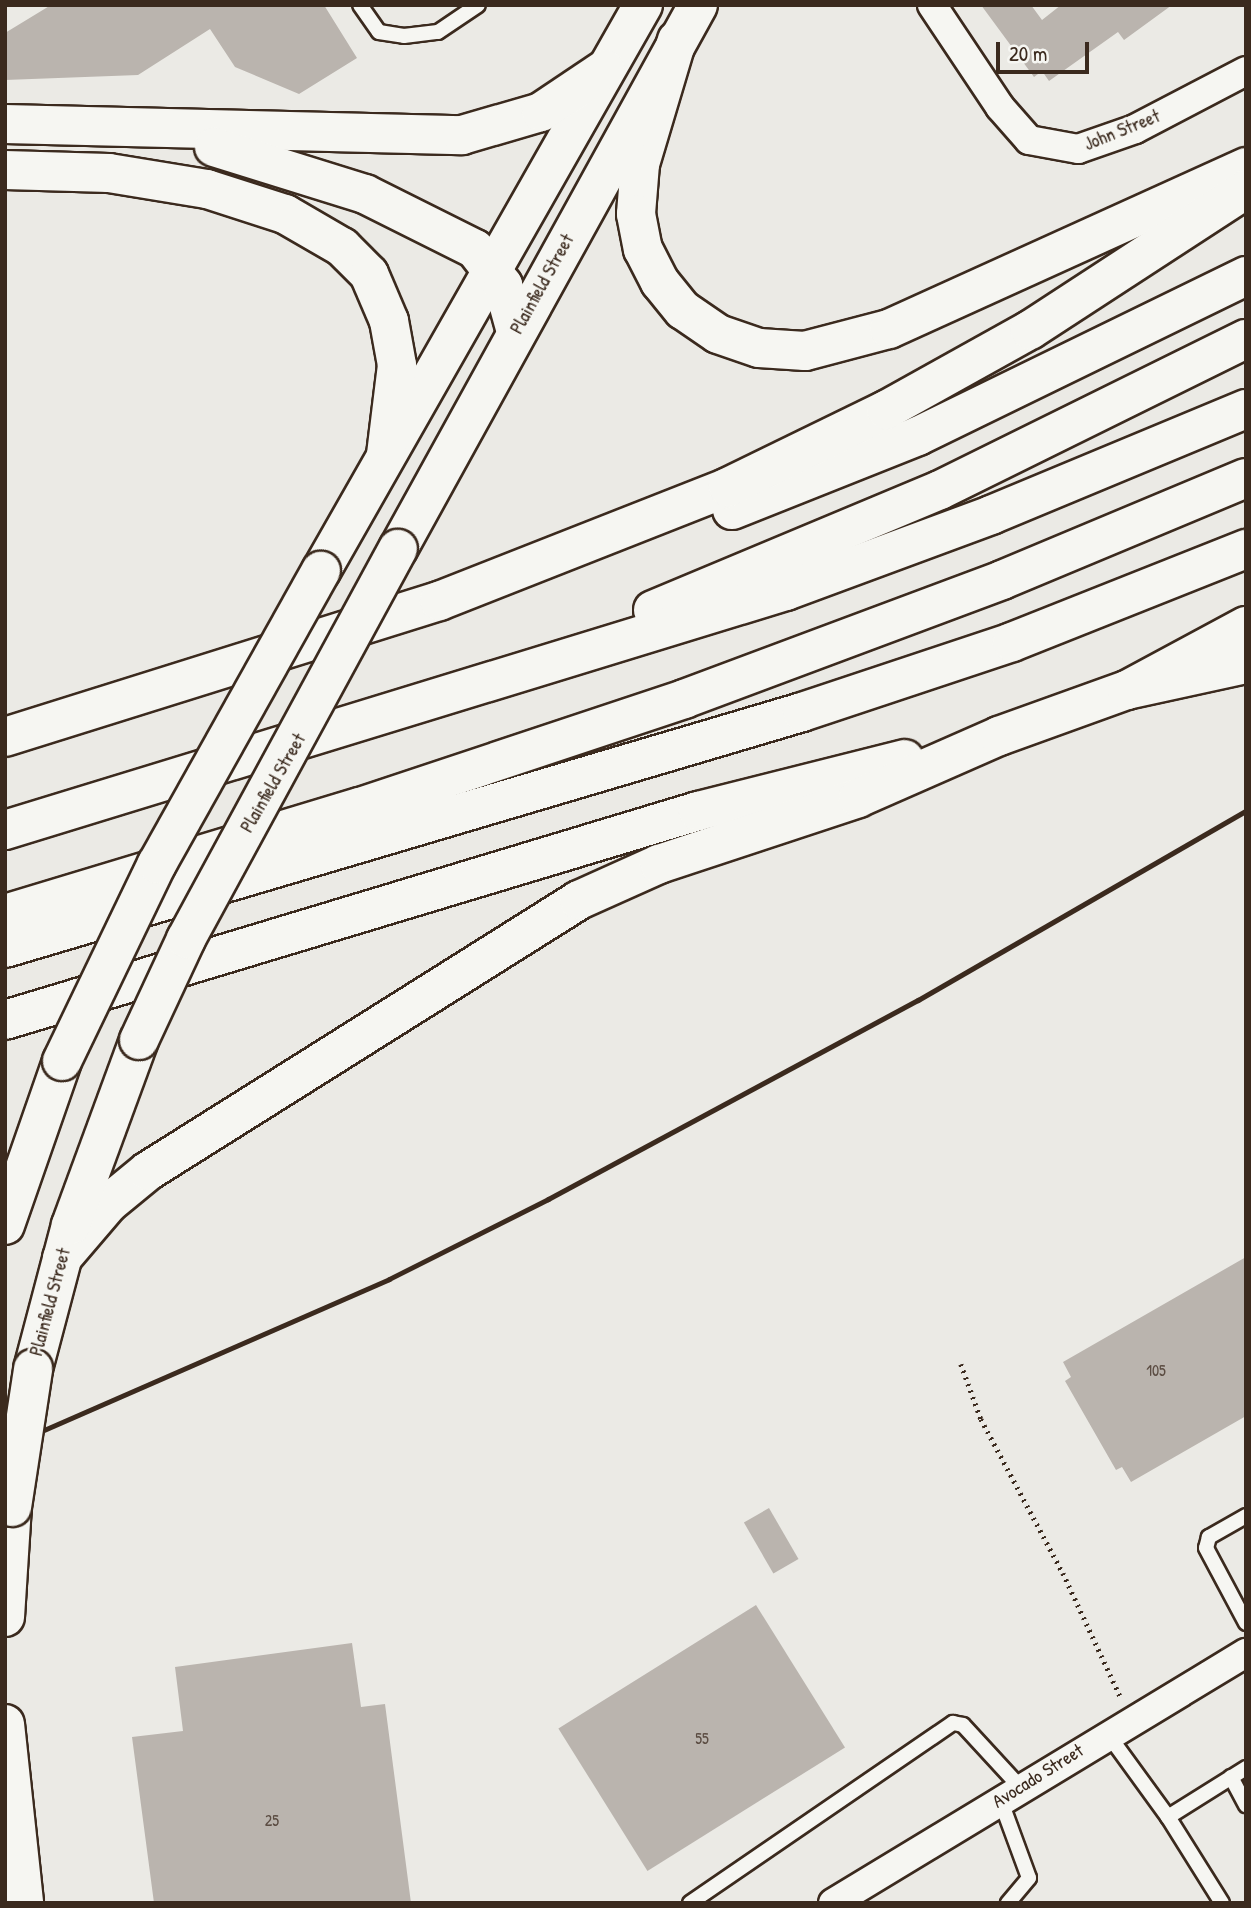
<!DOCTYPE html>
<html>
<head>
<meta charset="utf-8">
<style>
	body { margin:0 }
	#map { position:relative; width:1251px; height:1908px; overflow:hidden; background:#ebeae5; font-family:"Patrick Hand",sans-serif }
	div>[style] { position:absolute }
	.building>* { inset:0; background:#bab4ae; transform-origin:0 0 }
	.path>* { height:4.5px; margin-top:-2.25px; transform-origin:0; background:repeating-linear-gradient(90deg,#3b2a1e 0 2px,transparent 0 7px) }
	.roads { filter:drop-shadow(2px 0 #3b2a1e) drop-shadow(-2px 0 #3b2a1e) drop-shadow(0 2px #3b2a1e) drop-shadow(0 -2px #3b2a1e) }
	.service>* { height:14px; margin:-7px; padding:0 7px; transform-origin:7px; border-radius:7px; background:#f6f6f2 }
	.minor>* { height:28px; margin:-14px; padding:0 14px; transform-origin:14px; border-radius:14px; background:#f6f6f2 }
	.primary>* { height:38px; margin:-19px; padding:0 19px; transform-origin:19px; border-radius:19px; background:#f6f6f2 }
	.motorway>* { height:38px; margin:-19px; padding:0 19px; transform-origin:19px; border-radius:19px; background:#f6f6f2 }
	.rail>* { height:5px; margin:-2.5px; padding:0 2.5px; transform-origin:2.5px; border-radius:2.5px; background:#3b2a1e }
	.bridges { filter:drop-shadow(2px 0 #3b2a1e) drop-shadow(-2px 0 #3b2a1e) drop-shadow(0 2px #3b2a1e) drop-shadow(0 -2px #3b2a1e) }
	.primary-bridge>* { height:38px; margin:-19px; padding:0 19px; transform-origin:19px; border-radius:19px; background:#f6f6f2 }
	span { translate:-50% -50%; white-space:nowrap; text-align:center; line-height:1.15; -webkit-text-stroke:5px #f6f6f2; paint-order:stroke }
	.number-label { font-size:16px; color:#5b4c42 }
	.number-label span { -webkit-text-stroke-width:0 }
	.street-label { font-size:19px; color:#3b2a1e }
	.frame { position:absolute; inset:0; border:7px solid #3b2a1e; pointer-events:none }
	.scale { position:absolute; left:996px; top:42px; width:93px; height:32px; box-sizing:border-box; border:4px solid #3b2a1e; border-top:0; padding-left:9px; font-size:21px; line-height:24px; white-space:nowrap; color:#3b2a1e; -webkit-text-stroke:5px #f6f6f2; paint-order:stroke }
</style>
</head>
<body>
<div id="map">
	<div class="building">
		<div style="clip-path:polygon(51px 5px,324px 5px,357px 58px,299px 94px,235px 67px,210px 29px,138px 75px,5px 80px,5px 33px)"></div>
		<div style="clip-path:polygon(981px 5px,1031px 5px,1042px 20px,1061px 5px,1172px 5px,1124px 40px,1118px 32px,1049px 81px,1042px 71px,1034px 77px)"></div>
		<div style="clip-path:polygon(1246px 1257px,1246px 1416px,1131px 1482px,1122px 1467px,1116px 1470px,1065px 1381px,1071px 1377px,1063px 1362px)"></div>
		<div style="left:769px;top:1508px;width:59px;height:29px;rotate:60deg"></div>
		<div style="left:756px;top:1605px;width:168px;height:233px;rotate:58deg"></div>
		<div style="clip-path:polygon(352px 1643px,361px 1707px,385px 1704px,411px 1903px,154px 1903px,132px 1737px,183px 1731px,175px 1667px)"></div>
	</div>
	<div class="path">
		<div style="left:961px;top:1364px;width:59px;rotate:70deg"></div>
		<div style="left:981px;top:1419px;width:174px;rotate:62deg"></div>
		<div style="left:1063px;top:1573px;width:136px;rotate:65.1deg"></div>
	</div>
	<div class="roads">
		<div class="service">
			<div style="left:360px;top:5px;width:33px;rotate:55deg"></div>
			<div style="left:379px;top:32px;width:25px;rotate:9deg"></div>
			<div style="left:404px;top:36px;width:34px;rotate:-7deg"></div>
			<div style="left:438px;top:32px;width:48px;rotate:-34deg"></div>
			<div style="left:1246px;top:1516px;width:43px;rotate:150.4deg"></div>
			<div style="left:1209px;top:1537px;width:11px;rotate:105deg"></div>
			<div style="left:1206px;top:1548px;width:85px;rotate:61.9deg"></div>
			<div style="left:1107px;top:1733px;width:104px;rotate:54deg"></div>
			<div style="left:1231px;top:1777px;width:32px;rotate:62deg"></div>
			<div style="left:1000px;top:1799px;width:84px;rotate:69.8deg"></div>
			<div style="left:1029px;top:1878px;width:33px;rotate:130deg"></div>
			<div style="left:690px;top:1903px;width:319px;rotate:-34.4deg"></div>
			<div style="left:953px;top:1723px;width:10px;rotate:11deg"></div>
			<div style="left:963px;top:1725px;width:84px;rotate:47.4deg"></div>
			<div style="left:1222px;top:1903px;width:102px;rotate:-122.1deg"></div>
			<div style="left:1168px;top:1817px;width:92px;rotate:-32.1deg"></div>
		</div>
		<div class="minor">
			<div style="left:932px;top:5px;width:123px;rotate:56.3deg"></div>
			<div style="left:1000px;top:107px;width:44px;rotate:48.7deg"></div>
			<div style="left:1029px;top:140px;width:50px;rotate:10.4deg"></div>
			<div style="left:1078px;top:149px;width:60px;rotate:-19.3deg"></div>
			<div style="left:1135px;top:129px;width:125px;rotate:-27.6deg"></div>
			<div style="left:833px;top:1903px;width:483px;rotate:-31.2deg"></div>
		</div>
		<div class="primary">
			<div style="left:677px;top:40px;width:129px;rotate:106.6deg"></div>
			<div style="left:640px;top:164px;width:50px;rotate:94.6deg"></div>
			<div style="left:636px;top:214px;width:36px;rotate:79deg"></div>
			<div style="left:643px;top:249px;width:37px;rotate:63deg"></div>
			<div style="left:660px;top:282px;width:36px;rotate:51deg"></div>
			<div style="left:683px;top:310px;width:42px;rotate:34.4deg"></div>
			<div style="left:718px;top:334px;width:43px;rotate:18.9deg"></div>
			<div style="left:759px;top:348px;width:46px;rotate:3.7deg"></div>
			<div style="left:805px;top:351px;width:87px;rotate:-14.7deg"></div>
			<div style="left:889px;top:329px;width:392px;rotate:-24.4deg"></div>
			<div style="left:398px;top:549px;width:621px;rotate:-61.12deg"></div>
			<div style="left:321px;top:571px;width:651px;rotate:-60.36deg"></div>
			<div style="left:5px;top:1020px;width:724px;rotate:-16.78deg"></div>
			<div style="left:698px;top:811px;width:213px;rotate:-14.1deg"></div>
			<div style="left:5px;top:1225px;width:174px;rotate:-70.8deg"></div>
			<div style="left:62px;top:1258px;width:72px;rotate:-49.5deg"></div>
			<div style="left:109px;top:1203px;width:50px;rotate:-39.4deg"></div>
			<div style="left:148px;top:1171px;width:509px;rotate:-32.16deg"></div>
			<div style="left:579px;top:900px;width:88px;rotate:-24.2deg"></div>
			<div style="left:659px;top:864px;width:210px;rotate:-18.3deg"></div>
			<div style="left:858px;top:798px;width:154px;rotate:-23.7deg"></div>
			<div style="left:999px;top:736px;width:136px;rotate:-19.8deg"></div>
			<div style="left:1127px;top:690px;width:122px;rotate:-12.3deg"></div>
			<div style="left:33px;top:1369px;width:149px;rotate:-75.2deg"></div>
			<div style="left:71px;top:1225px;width:197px;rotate:-69.8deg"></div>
			<div style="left:5px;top:1617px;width:110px;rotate:-86.4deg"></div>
			<div style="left:5px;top:1724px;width:180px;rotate:83.9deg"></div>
		</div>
		<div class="motorway">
			<div style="left:5px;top:124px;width:457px;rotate:1.4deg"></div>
			<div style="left:462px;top:135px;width:82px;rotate:-16.2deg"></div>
			<div style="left:541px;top:112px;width:77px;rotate:-33.9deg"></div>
			<div style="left:214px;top:147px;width:158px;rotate:17.3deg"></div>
			<div style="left:365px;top:194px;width:123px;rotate:26.6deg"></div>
			<div style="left:475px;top:249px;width:46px;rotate:52.1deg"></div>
			<div style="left:503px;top:285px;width:49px;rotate:74.5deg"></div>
			<div style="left:5px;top:170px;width:104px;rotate:1.7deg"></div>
			<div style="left:109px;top:173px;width:99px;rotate:9.3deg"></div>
			<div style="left:207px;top:189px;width:82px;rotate:17.8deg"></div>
			<div style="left:285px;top:214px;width:66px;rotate:30.1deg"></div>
			<div style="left:342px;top:247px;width:38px;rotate:45deg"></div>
			<div style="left:369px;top:274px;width:51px;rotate:66.9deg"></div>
			<div style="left:389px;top:321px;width:45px;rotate:79.7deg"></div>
			<div style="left:397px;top:365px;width:90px;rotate:97deg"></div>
			<div style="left:732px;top:510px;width:200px;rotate:-21.7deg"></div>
			<div style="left:918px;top:436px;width:365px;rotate:-26deg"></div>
			<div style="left:653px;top:610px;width:311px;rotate:-22.7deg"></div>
			<div style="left:940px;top:490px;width:341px;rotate:-26.3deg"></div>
			<div style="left:1127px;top:690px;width:135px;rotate:-28.3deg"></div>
			<div style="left:5px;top:737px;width:455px;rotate:-17.4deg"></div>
			<div style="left:439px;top:601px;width:311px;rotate:-21.5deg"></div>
			<div style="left:728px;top:487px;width:176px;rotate:-26deg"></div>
			<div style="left:886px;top:410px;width:165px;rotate:-29.1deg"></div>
			<div style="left:1030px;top:330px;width:258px;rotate:-33.1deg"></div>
			<div style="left:5px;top:830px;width:817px;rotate:-17.02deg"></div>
			<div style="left:786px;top:591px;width:219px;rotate:-20.3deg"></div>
			<div style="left:991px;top:515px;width:276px;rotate:-22.6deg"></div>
			<div style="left:5px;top:914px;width:371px;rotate:-16.8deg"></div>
			<div style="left:360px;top:807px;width:342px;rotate:-18.4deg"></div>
			<div style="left:684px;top:699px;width:340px;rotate:-20.5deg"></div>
			<div style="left:1002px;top:580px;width:264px;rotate:-22.7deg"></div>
			<div style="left:5px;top:948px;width:831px;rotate:-16.49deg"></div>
			<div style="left:802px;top:712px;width:221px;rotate:-18.4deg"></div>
			<div style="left:1012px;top:642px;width:252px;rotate:-21.7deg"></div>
		</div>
	</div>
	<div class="rail">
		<div style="left:5px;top:1447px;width:419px;rotate:-23.6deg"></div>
		<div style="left:389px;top:1279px;width:178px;rotate:-26.7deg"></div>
		<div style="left:548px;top:1199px;width:420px;rotate:-28.3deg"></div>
		<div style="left:918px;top:1000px;width:379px;rotate:-30deg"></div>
	</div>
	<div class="bridges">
		<div class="primary-bridge">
			<div style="left:139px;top:1040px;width:111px;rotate:-65deg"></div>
			<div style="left:186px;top:939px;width:444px;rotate:-61.5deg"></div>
			<div style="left:62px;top:1061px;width:219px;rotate:-64.3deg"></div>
			<div style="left:157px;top:864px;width:336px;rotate:-60.8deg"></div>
			<div style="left:12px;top:1507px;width:140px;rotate:-81.3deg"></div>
		</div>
	</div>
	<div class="number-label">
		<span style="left:1156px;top:1370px">105</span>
		<span style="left:702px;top:1738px">55</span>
		<span style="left:272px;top:1820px">25</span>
	</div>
	<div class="street-label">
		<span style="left:1122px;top:130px;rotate:-22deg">John Street</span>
		<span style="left:542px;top:284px;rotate:-61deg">Plainfield Street</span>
		<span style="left:273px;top:783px;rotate:-60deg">Plainfield Street</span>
		<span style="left:50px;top:1302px;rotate:-75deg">Plainfield Street</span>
		<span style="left:1038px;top:1776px;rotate:-32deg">Avocado Street</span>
	</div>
	<div class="frame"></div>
	<div class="scale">20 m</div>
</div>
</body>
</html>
